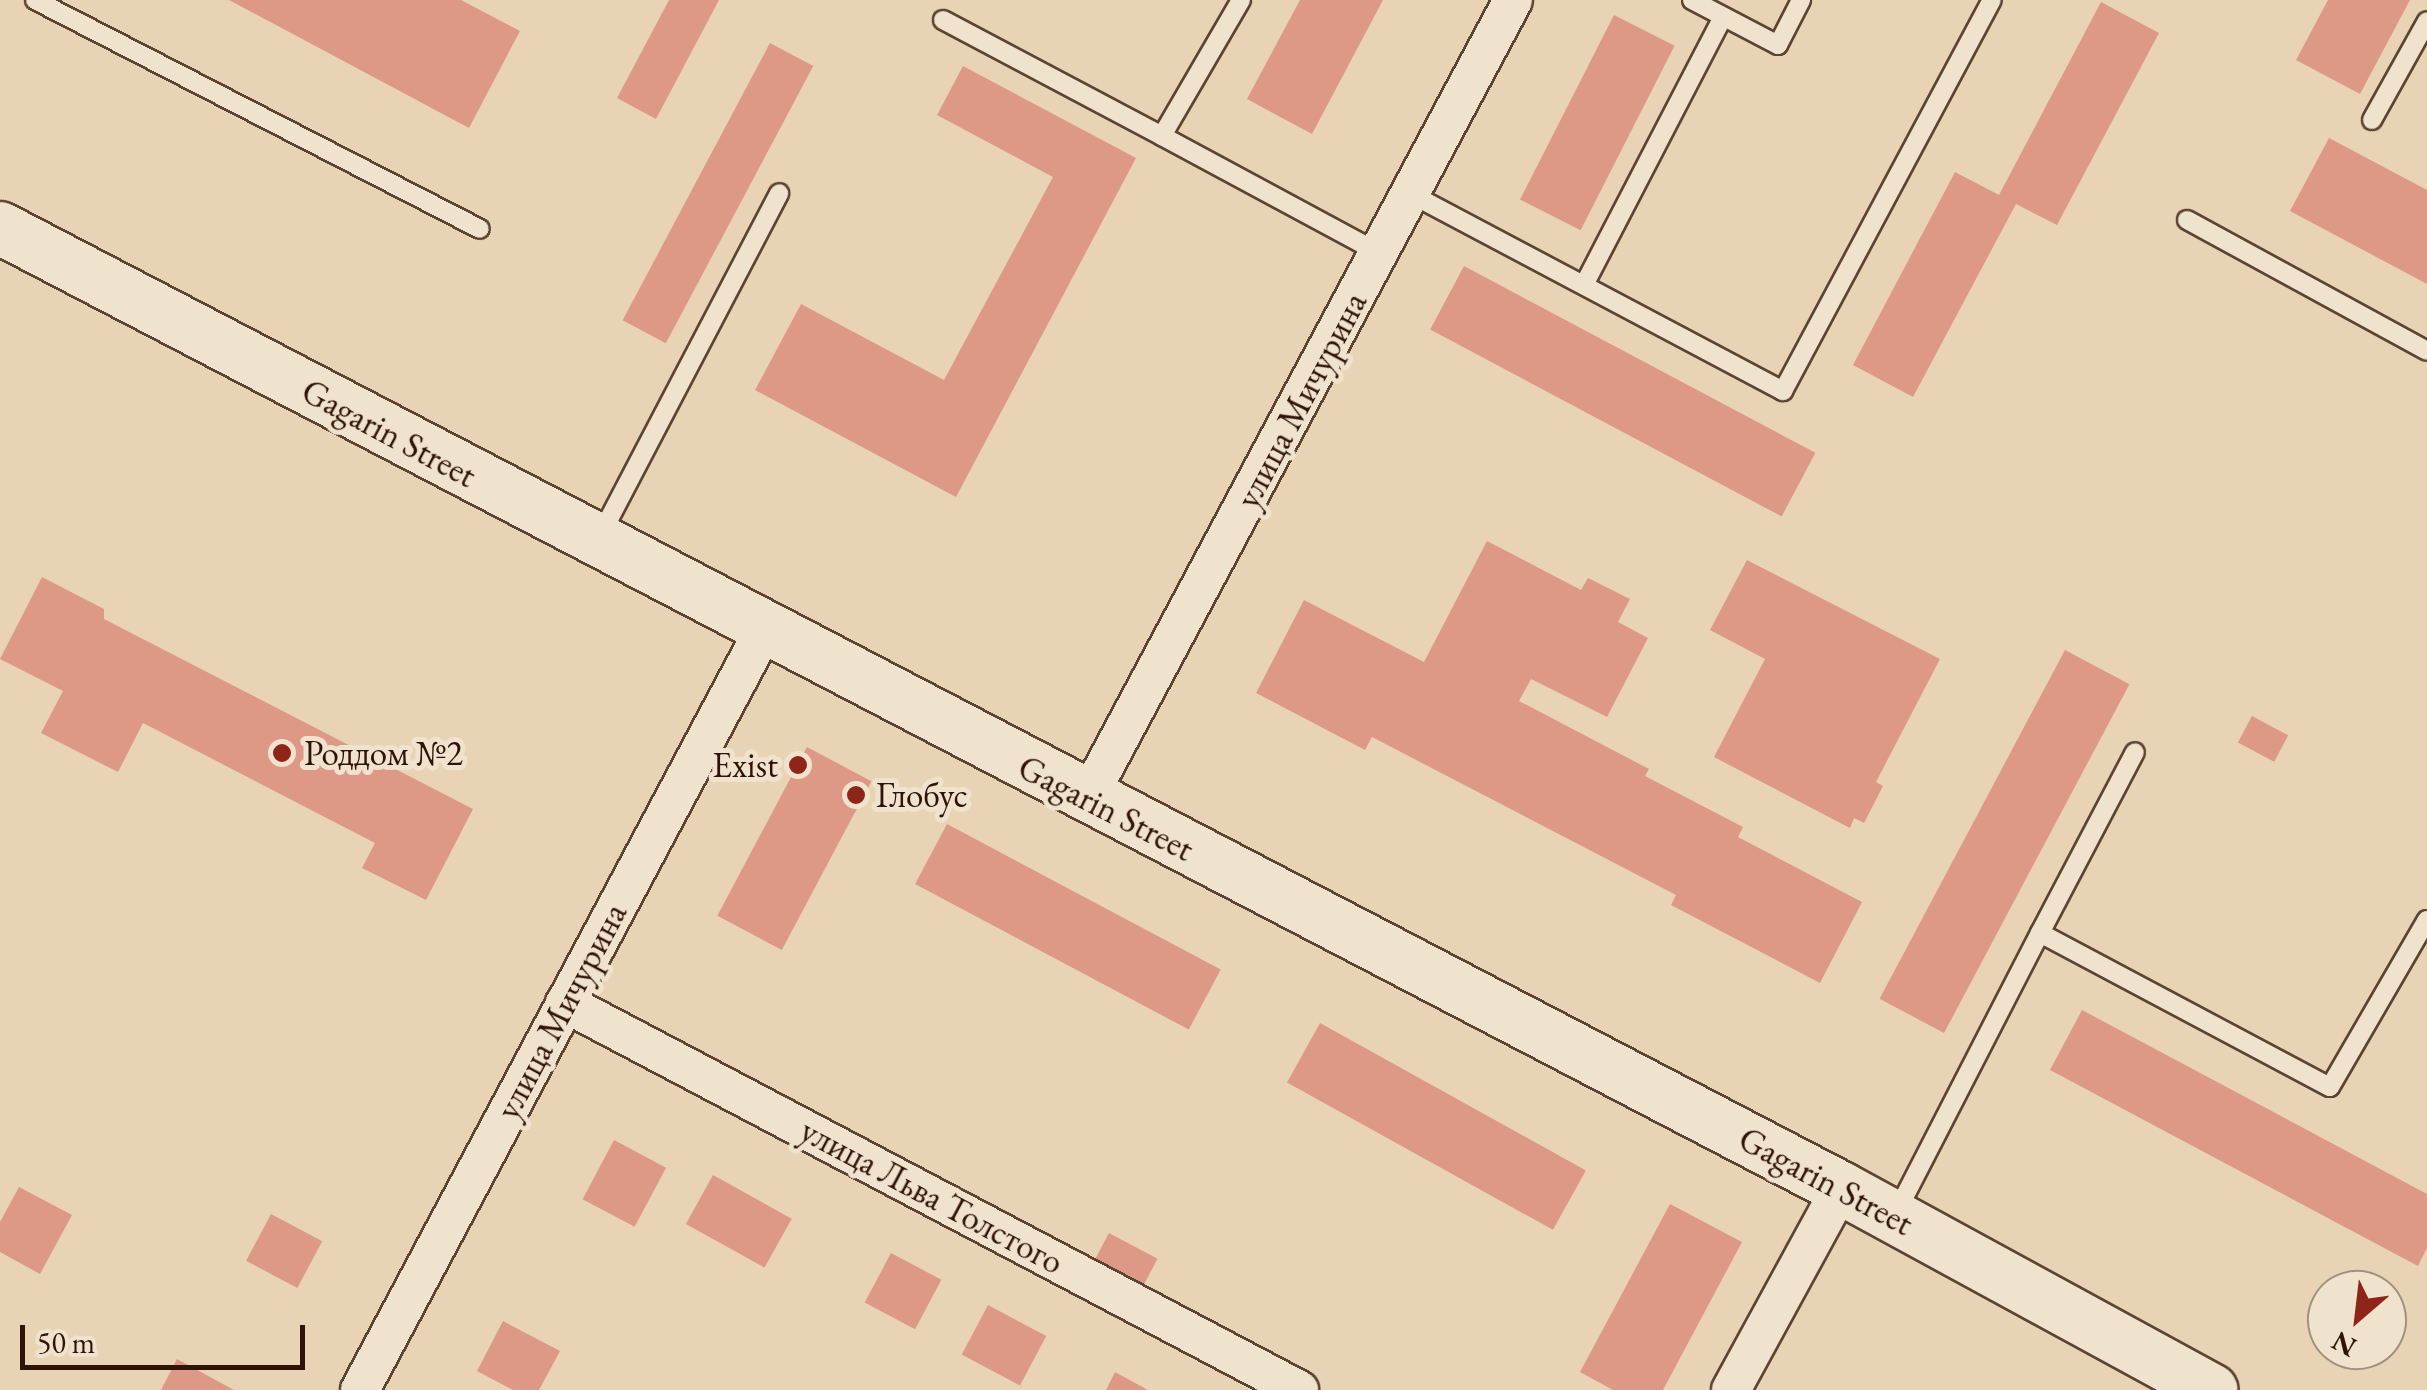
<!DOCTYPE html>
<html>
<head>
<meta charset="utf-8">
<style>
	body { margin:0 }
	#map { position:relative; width:2427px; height:1390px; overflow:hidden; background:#e8d4b4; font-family:"EB Garamond",serif }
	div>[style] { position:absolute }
	.building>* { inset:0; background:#dd9886; transform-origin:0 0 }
	.roads { filter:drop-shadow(2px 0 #5c4332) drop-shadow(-2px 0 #5c4332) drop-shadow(0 2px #5c4332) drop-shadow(0 -2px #5c4332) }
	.service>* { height:18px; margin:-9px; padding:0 9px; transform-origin:9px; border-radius:9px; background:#f0e3ce }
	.minor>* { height:38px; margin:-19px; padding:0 19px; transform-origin:19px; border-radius:19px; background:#f0e3ce }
	.secondary>* { height:52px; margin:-26px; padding:0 26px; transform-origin:26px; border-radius:26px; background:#f0e3ce }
	.dots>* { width:28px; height:28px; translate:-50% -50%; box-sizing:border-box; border:5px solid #f0e3ce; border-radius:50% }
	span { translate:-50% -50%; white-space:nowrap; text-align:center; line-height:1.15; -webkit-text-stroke:10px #f0e3ce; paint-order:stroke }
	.street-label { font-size:35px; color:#2e1306 }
	.poi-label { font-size:35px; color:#2e1306 }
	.left { translate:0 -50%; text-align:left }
	.right { translate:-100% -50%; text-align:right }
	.north { position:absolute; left:2307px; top:1270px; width:100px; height:100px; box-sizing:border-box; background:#f0e3ce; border:2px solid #a2907e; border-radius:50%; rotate:208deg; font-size:28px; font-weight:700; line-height:40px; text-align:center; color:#2e1306 }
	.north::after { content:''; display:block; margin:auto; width:35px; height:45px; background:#8f2418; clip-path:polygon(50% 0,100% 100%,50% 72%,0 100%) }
	.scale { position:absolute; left:20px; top:1325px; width:285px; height:45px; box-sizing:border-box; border:5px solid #2e1306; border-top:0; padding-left:12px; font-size:30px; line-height:35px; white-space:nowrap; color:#2e1306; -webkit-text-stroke:8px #f0e3ce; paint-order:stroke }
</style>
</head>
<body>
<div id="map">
	<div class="building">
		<div style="clip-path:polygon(229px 0,461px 0,520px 31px,469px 128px)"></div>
		<div style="clip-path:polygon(669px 0,719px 0,656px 119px,617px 98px)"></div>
		<div style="clip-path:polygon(1300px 0,1383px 0,1312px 134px,1247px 99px)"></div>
		<div style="clip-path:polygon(2328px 0,2410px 0,2360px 94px,2296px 60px)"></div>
		<div style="clip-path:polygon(2101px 2px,2159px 33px,2057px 225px,2016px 204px,1913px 397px,1853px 365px,1955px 172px,1999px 195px)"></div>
		<div style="left:1614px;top:15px;width:68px;height:207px;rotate:27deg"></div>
		<div style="left:770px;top:43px;width:49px;height:314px;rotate:28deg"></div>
		<div style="clip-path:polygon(963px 66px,1136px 158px,956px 497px,755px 390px,801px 304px,944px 380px,1053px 177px,937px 115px)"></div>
		<div style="clip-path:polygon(2329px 138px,2427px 190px,2427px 284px,2290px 211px)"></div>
		<div style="left:1464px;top:266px;width:398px;height:72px;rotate:28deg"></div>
		<div style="clip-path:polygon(1487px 541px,1581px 590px,1588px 578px,1630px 599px,1618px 622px,1648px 638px,1607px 717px,1531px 679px,1519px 701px,1649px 769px,1645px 776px,1743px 827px,1738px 837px,1862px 902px,1820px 983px,1671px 905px,1676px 895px,1372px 737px,1365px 750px,1256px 693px,1304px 600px,1424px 662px)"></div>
		<div style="clip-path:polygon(1747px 560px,1940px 659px,1876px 782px,1883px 786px,1864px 823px,1854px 818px,1850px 828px,1714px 757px,1765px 659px,1710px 630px)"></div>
		<div style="clip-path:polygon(42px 577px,104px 609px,104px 619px,473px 809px,426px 900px,362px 868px,375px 843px,143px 723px,118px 772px,41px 733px,63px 691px,0 659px)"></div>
		<div style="left:2065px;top:650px;width:73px;height:395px;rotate:28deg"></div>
		<div style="left:2252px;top:716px;width:41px;height:30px;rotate:28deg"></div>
		<div style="left:807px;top:747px;width:73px;height:191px;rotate:28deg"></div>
		<div style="left:947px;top:824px;width:310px;height:68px;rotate:28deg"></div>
		<div style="clip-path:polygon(2082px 1010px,2427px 1194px,2427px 1248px,2418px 1266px,2050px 1070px)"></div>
		<div style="left:1320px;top:1023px;width:304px;height:68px;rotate:29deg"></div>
		<div style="left:614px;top:1140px;width:59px;height:67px;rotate:28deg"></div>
		<div style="left:713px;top:1175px;width:90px;height:56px;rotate:29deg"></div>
		<div style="clip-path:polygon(19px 1187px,72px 1215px,40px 1274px,0 1252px,0 1222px)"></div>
		<div style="clip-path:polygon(1670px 1204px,1742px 1242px,1663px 1390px,1613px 1390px,1580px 1372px)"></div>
		<div style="left:271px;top:1214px;width:58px;height:53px;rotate:28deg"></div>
		<div style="left:1109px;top:1233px;width:55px;height:41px;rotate:28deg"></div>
		<div style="left:891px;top:1253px;width:57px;height:56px;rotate:28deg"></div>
		<div style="left:988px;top:1305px;width:66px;height:56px;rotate:28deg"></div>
		<div style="clip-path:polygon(503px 1321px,560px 1351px,539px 1390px,513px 1390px,477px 1371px)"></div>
		<div style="clip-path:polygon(177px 1359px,234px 1390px,161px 1390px)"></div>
		<div style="clip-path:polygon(1115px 1372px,1148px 1390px,1106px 1390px)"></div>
	</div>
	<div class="roads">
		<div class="service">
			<div style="left:35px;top:0;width:500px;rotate:27.23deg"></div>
			<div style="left:1241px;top:0;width:157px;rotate:120.2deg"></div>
			<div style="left:1162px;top:136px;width:247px;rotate:28.3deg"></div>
			<div style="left:1692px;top:0;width:97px;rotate:27.6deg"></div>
			<div style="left:1778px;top:45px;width:51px;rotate:-62.9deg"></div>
			<div style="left:943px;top:20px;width:248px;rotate:27.9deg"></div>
			<div style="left:2372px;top:120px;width:113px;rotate:-60.9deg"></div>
			<div style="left:1411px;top:194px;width:421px;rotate:27.9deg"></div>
			<div style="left:1783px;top:391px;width:443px;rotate:-61.9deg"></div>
			<div style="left:2187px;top:220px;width:273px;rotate:28.6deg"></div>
			<div style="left:1584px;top:285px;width:302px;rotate:-62.6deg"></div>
			<div style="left:599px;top:538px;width:389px;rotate:-62.4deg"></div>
			<div style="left:2040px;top:933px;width:204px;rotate:-62.3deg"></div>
			<div style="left:1895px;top:1215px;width:317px;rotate:-62.8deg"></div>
			<div style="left:2040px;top:933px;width:328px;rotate:28deg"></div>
			<div style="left:2330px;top:1087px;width:193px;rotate:-59.9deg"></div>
		</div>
		<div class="minor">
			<div style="left:1087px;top:799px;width:905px;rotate:-61.93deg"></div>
			<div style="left:565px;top:1003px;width:830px;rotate:27.8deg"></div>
			<div style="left:360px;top:1390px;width:858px;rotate:-62deg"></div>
			<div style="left:1731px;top:1390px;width:230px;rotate:-61.4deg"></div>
		</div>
		<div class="secondary">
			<div style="left:0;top:228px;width:2076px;rotate:27.54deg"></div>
			<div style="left:1841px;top:1188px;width:422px;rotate:28.6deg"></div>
		</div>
	</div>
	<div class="dots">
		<div style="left:282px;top:753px;background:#8f2418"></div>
		<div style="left:798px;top:765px;background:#8f2418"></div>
		<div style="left:856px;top:795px;background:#8f2418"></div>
	</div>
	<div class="street-label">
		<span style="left:1301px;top:400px;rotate:-62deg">улица Мичурина</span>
		<span style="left:389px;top:433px;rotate:28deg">Gagarin Street</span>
		<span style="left:1106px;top:808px;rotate:27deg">Gagarin Street</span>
		<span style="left:561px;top:1011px;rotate:-62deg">улица Мичурина</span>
		<span style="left:1826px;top:1181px;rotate:28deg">Gagarin Street</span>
		<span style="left:932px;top:1196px;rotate:28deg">улица Льва Толстого</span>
	</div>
	<div class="poi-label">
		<span class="left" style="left:304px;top:753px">Роддом №2</span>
		<span class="right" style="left:778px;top:765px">Exist</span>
		<span class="left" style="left:876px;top:795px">Глобус</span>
	</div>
	<div class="north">N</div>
	<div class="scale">50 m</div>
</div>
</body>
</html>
